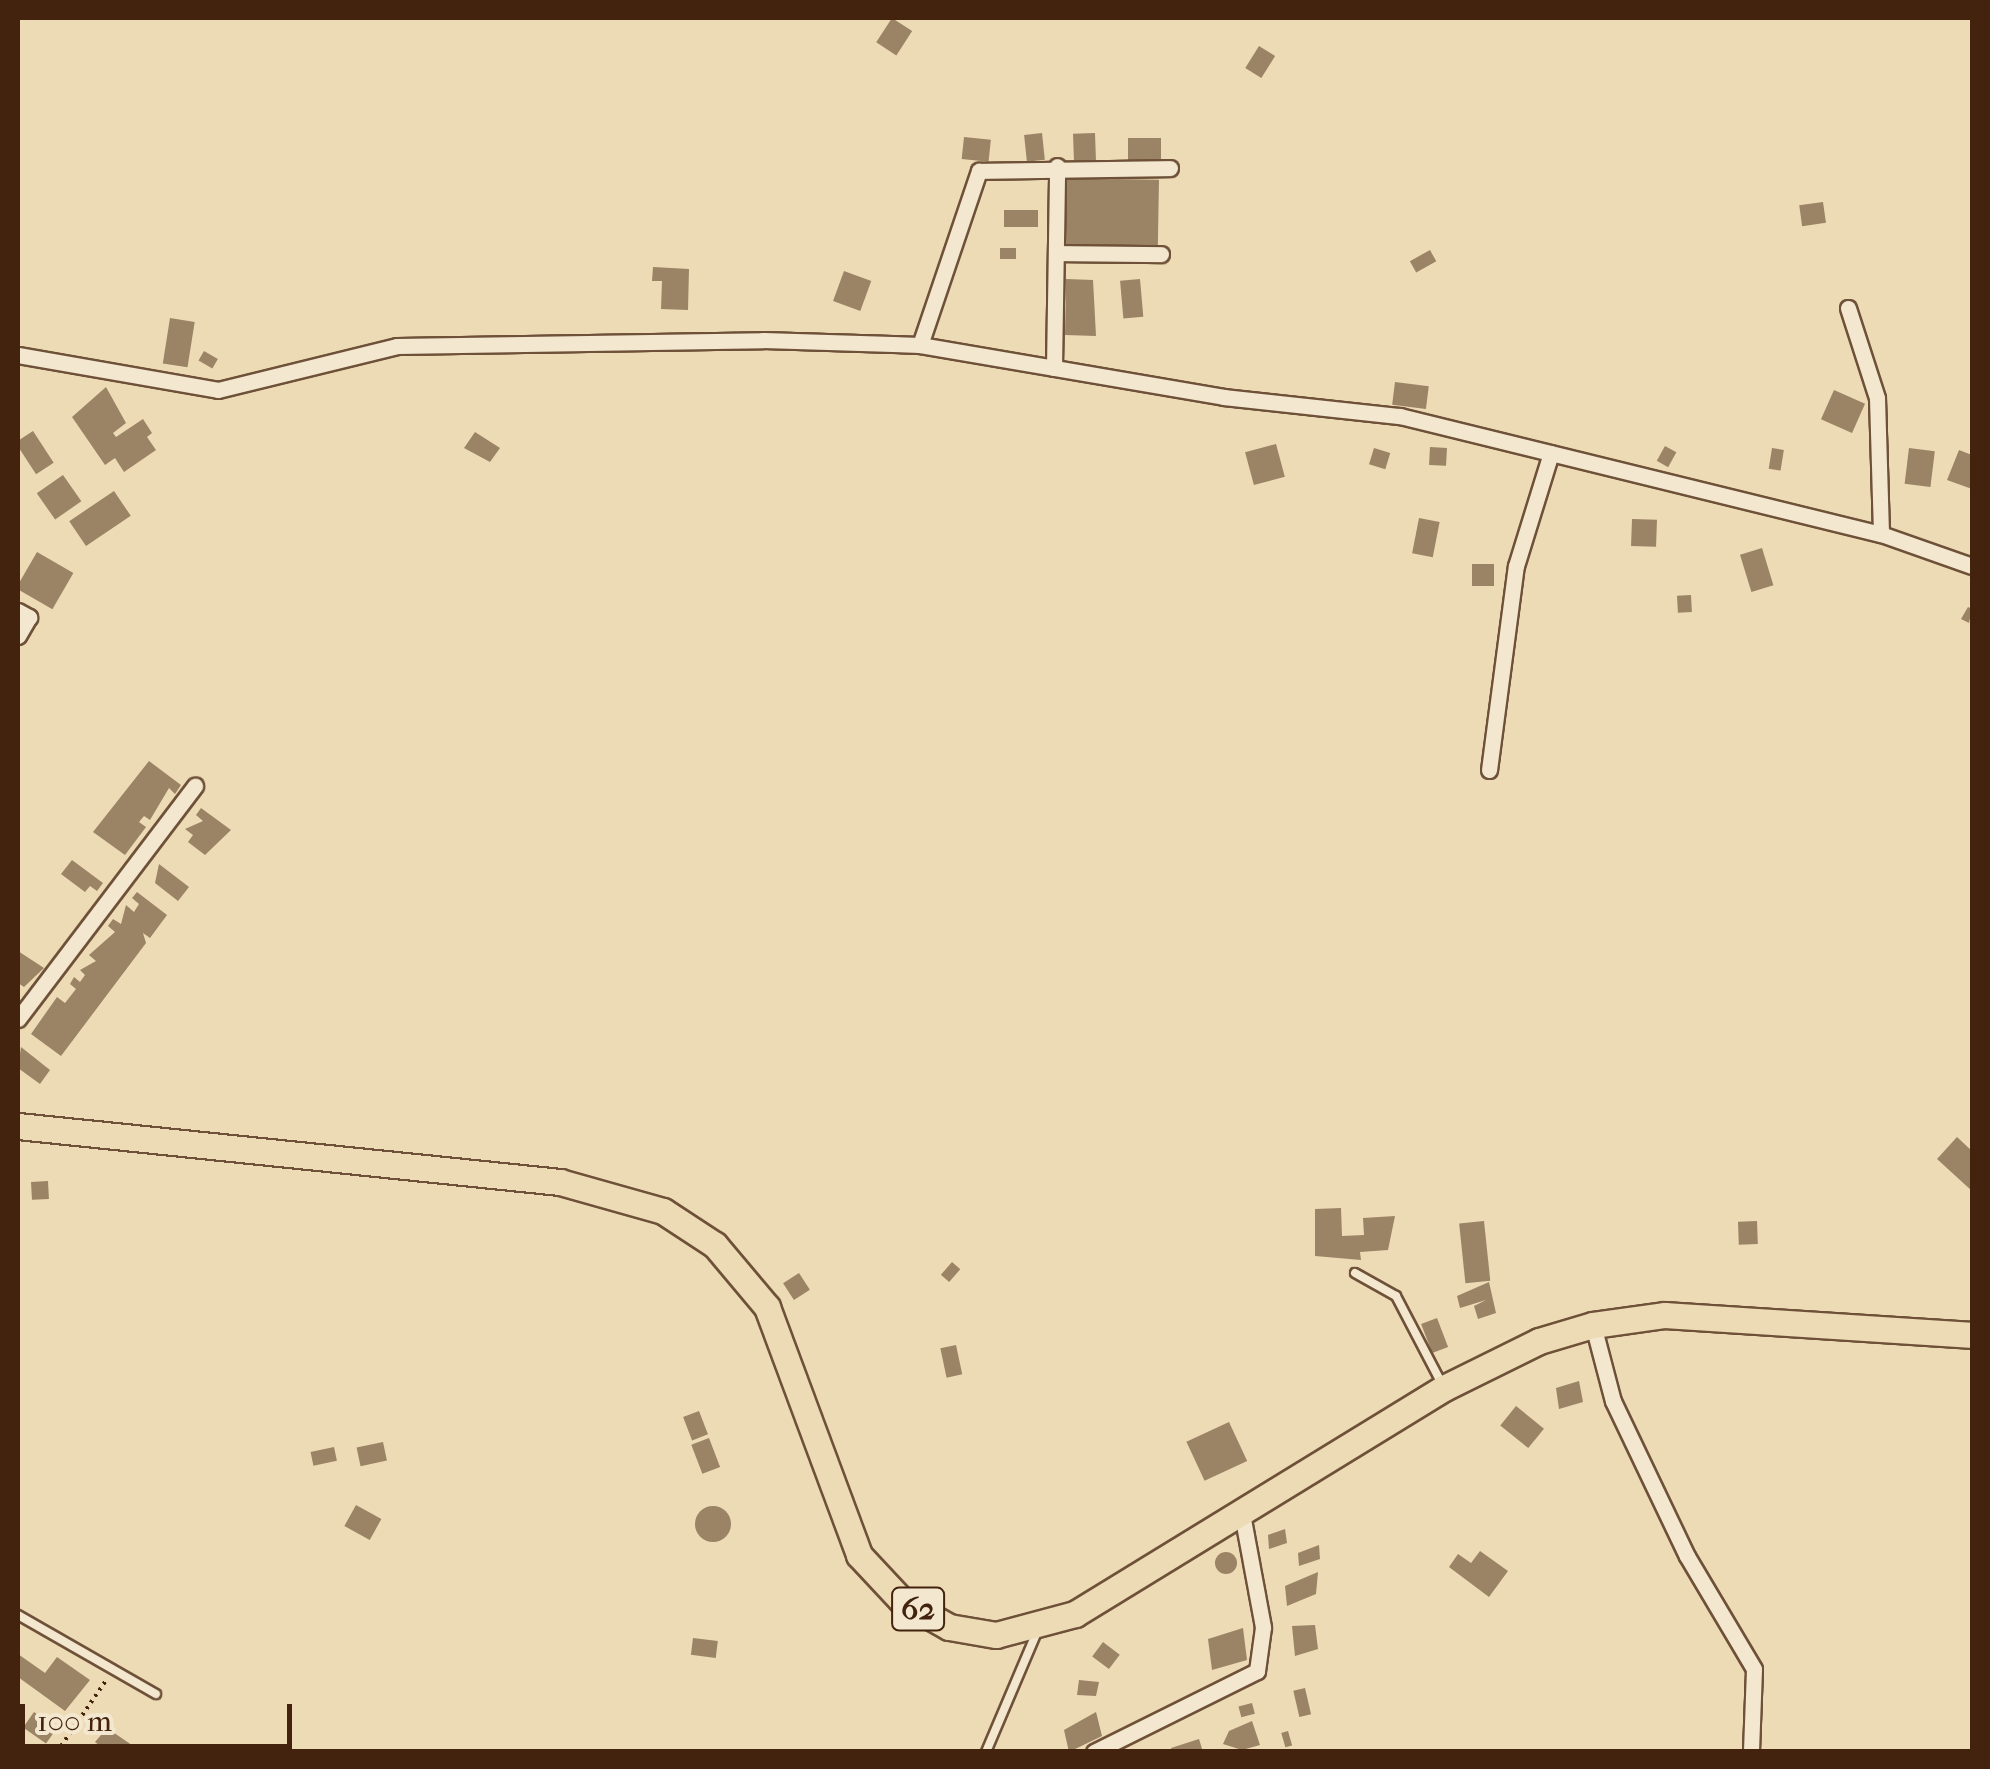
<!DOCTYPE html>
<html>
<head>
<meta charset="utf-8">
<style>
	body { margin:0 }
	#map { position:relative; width:1990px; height:1769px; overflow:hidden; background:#eddbb5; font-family:"IM FELL French Canon",serif }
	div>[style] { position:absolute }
	.building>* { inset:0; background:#9b8365; transform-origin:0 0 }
	.round { border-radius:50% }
	.path>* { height:4px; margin-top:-2px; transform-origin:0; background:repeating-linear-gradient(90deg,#43230e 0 2.5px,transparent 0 7.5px) }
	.roads { filter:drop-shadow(2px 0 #6e5138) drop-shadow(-2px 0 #6e5138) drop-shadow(0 2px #6e5138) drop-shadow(0 -2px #6e5138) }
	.lane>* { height:8px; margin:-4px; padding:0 4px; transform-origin:4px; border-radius:4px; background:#f3e8cf }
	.street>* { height:15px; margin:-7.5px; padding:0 7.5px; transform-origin:7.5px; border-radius:7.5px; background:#f3e8cf }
	.primary>* { height:25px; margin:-12.5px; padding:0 12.5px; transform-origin:12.5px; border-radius:12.5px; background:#eddbb5 }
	span { translate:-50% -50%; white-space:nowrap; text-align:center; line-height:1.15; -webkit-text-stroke:8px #f3e8cf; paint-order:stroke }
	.shield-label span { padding:2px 8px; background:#f3e8cf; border:2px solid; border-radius:8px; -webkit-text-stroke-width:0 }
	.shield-label { font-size:32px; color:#43230e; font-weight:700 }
	.frame { position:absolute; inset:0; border:20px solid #43230e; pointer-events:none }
	.scale { position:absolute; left:20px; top:1704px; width:272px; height:45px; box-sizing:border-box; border:5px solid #43230e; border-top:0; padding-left:12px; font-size:30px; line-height:35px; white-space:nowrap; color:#43230e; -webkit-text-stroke:8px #f3e8cf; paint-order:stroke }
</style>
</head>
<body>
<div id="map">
	<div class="building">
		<div style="left:892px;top:18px;width:24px;height:29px;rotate:33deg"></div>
		<div style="left:1259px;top:46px;width:19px;height:26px;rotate:32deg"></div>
		<div style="left:1042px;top:133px;width:27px;height:18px;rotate:84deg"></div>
		<div style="left:1095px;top:133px;width:27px;height:22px;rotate:88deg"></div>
		<div style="left:964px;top:137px;width:27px;height:22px;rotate:6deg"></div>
		<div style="left:1128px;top:138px;width:33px;height:23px"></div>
		<div style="left:1062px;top:178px;width:97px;height:66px;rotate:1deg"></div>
		<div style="left:1823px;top:202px;width:21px;height:24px;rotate:82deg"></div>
		<div style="left:1038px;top:210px;width:17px;height:34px;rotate:90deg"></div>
		<div style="left:1000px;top:248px;width:16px;height:11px"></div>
		<div style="left:1430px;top:250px;width:13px;height:23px;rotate:61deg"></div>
		<div style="clip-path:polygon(653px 267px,689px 269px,688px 310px,661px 309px,662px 281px,652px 281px)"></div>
		<div style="left:844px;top:271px;width:29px;height:32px;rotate:20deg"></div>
		<div style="clip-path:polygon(1066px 279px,1093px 280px,1096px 336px,1065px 335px)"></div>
		<div style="left:1140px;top:279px;width:38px;height:20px;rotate:85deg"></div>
		<div style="left:170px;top:318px;width:25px;height:46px;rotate:9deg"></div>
		<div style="left:204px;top:351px;width:16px;height:11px;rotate:30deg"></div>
		<div style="left:1395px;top:382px;width:34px;height:23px;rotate:7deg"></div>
		<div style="clip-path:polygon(106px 387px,126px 423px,113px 433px,116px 437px,143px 419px,152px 433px,147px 437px,156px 450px,124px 472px,115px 458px,105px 465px,72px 417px)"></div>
		<div style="left:1834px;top:390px;width:34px;height:32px;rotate:24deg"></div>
		<div style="left:33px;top:431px;width:38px;height:21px;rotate:57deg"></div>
		<div style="clip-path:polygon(475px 432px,500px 448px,490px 462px,464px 448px)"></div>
		<div style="left:1276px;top:444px;width:34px;height:32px;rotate:75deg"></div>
		<div style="left:1665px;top:446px;width:13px;height:17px;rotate:29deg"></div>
		<div style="left:1430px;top:447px;width:17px;height:18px;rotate:3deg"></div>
		<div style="left:1374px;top:448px;width:17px;height:17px;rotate:17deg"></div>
		<div style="left:1772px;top:448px;width:12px;height:21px;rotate:9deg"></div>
		<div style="left:1909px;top:448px;width:26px;height:36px;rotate:7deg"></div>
		<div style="clip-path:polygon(1959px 450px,1972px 455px,1972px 489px,1947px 480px)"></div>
		<div style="left:63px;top:475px;width:32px;height:32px;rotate:55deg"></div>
		<div style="left:114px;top:491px;width:30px;height:54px;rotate:56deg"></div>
		<div style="left:1419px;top:518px;width:21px;height:36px;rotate:11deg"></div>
		<div style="left:1632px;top:519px;width:25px;height:27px;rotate:2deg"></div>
		<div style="left:1762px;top:548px;width:39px;height:23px;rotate:73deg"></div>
		<div style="left:37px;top:552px;width:42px;height:42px;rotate:30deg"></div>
		<div style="left:1472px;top:564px;width:22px;height:22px"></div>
		<div style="left:1691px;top:595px;width:17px;height:14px;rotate:87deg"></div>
		<div style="clip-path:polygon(1968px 607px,1972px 609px,1969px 623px,1961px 619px)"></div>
		<div style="clip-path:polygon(149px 761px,181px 785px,175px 794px,169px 788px,150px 820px,144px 816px,139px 822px,146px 827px,125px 855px,93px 832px)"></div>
		<div style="clip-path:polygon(201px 808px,231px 830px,205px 855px,188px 842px,193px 835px,185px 829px,203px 821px,196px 815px)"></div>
		<div style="clip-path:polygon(72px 860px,103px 883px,97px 891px,90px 886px,85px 892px,61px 874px)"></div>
		<div style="clip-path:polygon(159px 864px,189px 887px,178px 901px,155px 883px)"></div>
		<div style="clip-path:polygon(137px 892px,167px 915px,150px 938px,143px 933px,146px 943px,61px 1056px,31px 1034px,57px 997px,65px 1003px,76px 989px,70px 984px,74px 977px,80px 982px,85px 975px,80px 970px,96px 961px,89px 955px,115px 932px,108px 926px,113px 919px,121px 924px,126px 905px,134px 912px,139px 904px,132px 898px)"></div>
		<div style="clip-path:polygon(18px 951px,44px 968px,24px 987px,18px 983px)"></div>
		<div style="clip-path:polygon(21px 1047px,50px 1070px,40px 1084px,18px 1068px)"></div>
		<div style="clip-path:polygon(1957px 1137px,1972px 1151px,1972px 1191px,1937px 1159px)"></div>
		<div style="left:48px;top:1181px;width:18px;height:17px;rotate:87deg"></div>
		<div style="clip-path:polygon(1341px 1208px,1342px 1236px,1364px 1235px,1363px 1218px,1395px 1216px,1388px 1250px,1360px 1252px,1361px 1260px,1315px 1256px,1315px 1209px)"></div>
		<div style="left:1484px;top:1221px;width:60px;height:25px;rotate:84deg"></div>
		<div style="left:1757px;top:1221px;width:23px;height:19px;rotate:88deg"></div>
		<div style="left:952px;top:1262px;width:11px;height:17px;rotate:41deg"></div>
		<div style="left:799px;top:1273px;width:20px;height:19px;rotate:57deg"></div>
		<div style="clip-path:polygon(1489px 1282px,1496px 1313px,1478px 1319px,1474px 1306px,1486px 1300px,1460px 1308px,1457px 1296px)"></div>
		<div style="left:1437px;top:1318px;width:31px;height:17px;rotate:69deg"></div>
		<div style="left:956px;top:1345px;width:30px;height:16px;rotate:78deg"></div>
		<div style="clip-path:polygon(1579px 1381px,1583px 1402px,1559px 1409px,1556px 1388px)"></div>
		<div style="left:1516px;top:1406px;width:36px;height:25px;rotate:39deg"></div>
		<div style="left:699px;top:1411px;width:25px;height:17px;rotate:69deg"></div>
		<div style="left:1229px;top:1422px;width:43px;height:47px;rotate:65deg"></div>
		<div style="left:709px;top:1438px;width:31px;height:19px;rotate:69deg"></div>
		<div style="left:383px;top:1442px;width:19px;height:27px;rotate:78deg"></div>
		<div style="left:334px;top:1447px;width:14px;height:24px;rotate:78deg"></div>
		<div style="left:356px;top:1505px;width:29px;height:24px;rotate:29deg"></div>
		<div class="round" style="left:695px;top:1506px;width:36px;height:36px"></div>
		<div style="clip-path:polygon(1285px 1529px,1287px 1543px,1269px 1549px,1268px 1535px)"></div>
		<div style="clip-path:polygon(1319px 1545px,1320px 1559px,1299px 1566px,1298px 1553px)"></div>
		<div style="clip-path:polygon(1480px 1551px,1508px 1571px,1489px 1597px,1449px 1567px,1458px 1554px,1471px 1563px)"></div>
		<div class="round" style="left:1215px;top:1552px;width:22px;height:22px"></div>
		<div style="clip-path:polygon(1318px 1572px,1316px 1594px,1287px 1606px,1285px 1586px)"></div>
		<div style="clip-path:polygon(1315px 1625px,1318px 1649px,1295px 1656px,1292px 1626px)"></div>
		<div style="clip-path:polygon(1243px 1628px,1247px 1660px,1212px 1670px,1208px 1639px)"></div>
		<div style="left:693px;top:1638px;width:25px;height:17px;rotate:7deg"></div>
		<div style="left:1103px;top:1642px;width:21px;height:18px;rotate:37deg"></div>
		<div style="clip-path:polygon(18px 1654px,45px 1673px,57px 1657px,90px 1680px,65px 1711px,18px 1677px)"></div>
		<div style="clip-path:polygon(1079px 1680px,1099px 1682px,1096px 1696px,1077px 1695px)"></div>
		<div style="left:1305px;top:1688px;width:27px;height:12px;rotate:77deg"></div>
		<div style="left:1252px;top:1703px;width:11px;height:14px;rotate:75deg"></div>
		<div style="left:34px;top:1712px;width:28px;height:19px;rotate:35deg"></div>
		<div style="clip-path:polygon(1096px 1712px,1102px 1736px,1069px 1752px,1064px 1730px)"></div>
		<div style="clip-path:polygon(1252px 1721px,1260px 1745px,1242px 1750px,1223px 1744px,1229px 1731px)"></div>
		<div style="clip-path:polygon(107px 1728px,142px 1752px,108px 1752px,95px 1742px)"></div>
		<div style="left:1288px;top:1731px;width:15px;height:7px;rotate:74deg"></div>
		<div style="clip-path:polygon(1199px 1739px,1203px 1752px,1172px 1752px,1171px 1748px)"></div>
	</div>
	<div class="path">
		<div style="left:57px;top:1752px;width:88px;rotate:-55.6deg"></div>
	</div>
	<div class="roads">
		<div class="lane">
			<div style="left:1355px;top:1273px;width:47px;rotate:29.3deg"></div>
			<div style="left:1396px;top:1296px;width:99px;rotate:62.4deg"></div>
			<div style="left:18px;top:1615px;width:159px;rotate:29.8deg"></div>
			<div style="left:986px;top:1752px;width:130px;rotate:-67deg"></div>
		</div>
		<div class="street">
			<div style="left:1058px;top:253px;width:103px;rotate:0.6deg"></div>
			<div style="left:1848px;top:308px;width:95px;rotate:72.1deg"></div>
			<div style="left:1877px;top:398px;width:136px;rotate:88.3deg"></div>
			<div style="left:920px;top:345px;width:184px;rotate:-71.3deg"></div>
			<div style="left:979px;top:171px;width:191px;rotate:-0.9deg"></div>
			<div style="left:18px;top:355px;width:203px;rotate:9.9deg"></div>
			<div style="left:218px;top:390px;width:184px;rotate:-13.8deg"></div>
			<div style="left:397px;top:346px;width:366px;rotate:-0.9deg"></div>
			<div style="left:763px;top:340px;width:157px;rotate:1.8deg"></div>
			<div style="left:920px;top:345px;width:308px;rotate:9.7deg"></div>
			<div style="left:1224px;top:397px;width:177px;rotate:6.2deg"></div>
			<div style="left:1400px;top:416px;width:495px;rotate:13.8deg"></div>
			<div style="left:1881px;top:534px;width:96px;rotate:19.4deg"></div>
			<div style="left:1054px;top:368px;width:202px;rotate:-89.1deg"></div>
			<div style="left:18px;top:611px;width:13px;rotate:29deg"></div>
			<div style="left:29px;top:617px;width:22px;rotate:120deg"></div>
			<div style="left:1489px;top:770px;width:206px;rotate:-82.5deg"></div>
			<div style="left:1516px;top:566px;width:118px;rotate:-72.8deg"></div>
			<div style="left:18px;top:1019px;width:293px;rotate:-52.8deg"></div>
			<div style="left:1593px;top:1325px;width:79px;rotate:75.3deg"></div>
			<div style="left:1613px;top:1401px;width:172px;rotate:64.5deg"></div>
			<div style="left:1687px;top:1556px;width:131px;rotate:59.3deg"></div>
			<div style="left:1754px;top:1669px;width:83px;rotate:92.1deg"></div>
			<div style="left:1094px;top:1752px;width:182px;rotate:-26.4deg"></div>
			<div style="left:1257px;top:1671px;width:44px;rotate:-82.2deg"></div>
			<div style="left:1263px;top:1627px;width:115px;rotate:-100.5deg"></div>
		</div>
		<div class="primary">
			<div style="left:18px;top:1126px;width:545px;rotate:5.9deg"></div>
			<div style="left:560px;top:1182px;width:107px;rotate:15.7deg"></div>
			<div style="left:663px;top:1211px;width:62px;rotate:33.2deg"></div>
			<div style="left:715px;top:1245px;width:81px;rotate:50deg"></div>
			<div style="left:767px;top:1307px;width:265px;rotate:69.6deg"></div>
			<div style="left:859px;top:1555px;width:62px;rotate:47deg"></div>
			<div style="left:901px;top:1600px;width:55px;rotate:29.4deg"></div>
			<div style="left:949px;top:1627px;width:48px;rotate:9.7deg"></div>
			<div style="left:996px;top:1635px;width:82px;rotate:-14.9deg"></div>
			<div style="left:1075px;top:1614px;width:433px;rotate:-31.5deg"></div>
			<div style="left:1444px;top:1388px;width:106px;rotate:-26.3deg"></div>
			<div style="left:1539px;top:1341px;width:56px;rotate:-16.5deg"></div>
			<div style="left:1593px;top:1325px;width:73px;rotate:-7.9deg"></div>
			<div style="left:1665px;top:1315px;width:308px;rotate:3.7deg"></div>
		</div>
	</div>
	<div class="shield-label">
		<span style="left:918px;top:1609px">62</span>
	</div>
	<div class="frame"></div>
	<div class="scale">100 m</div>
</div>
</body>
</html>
